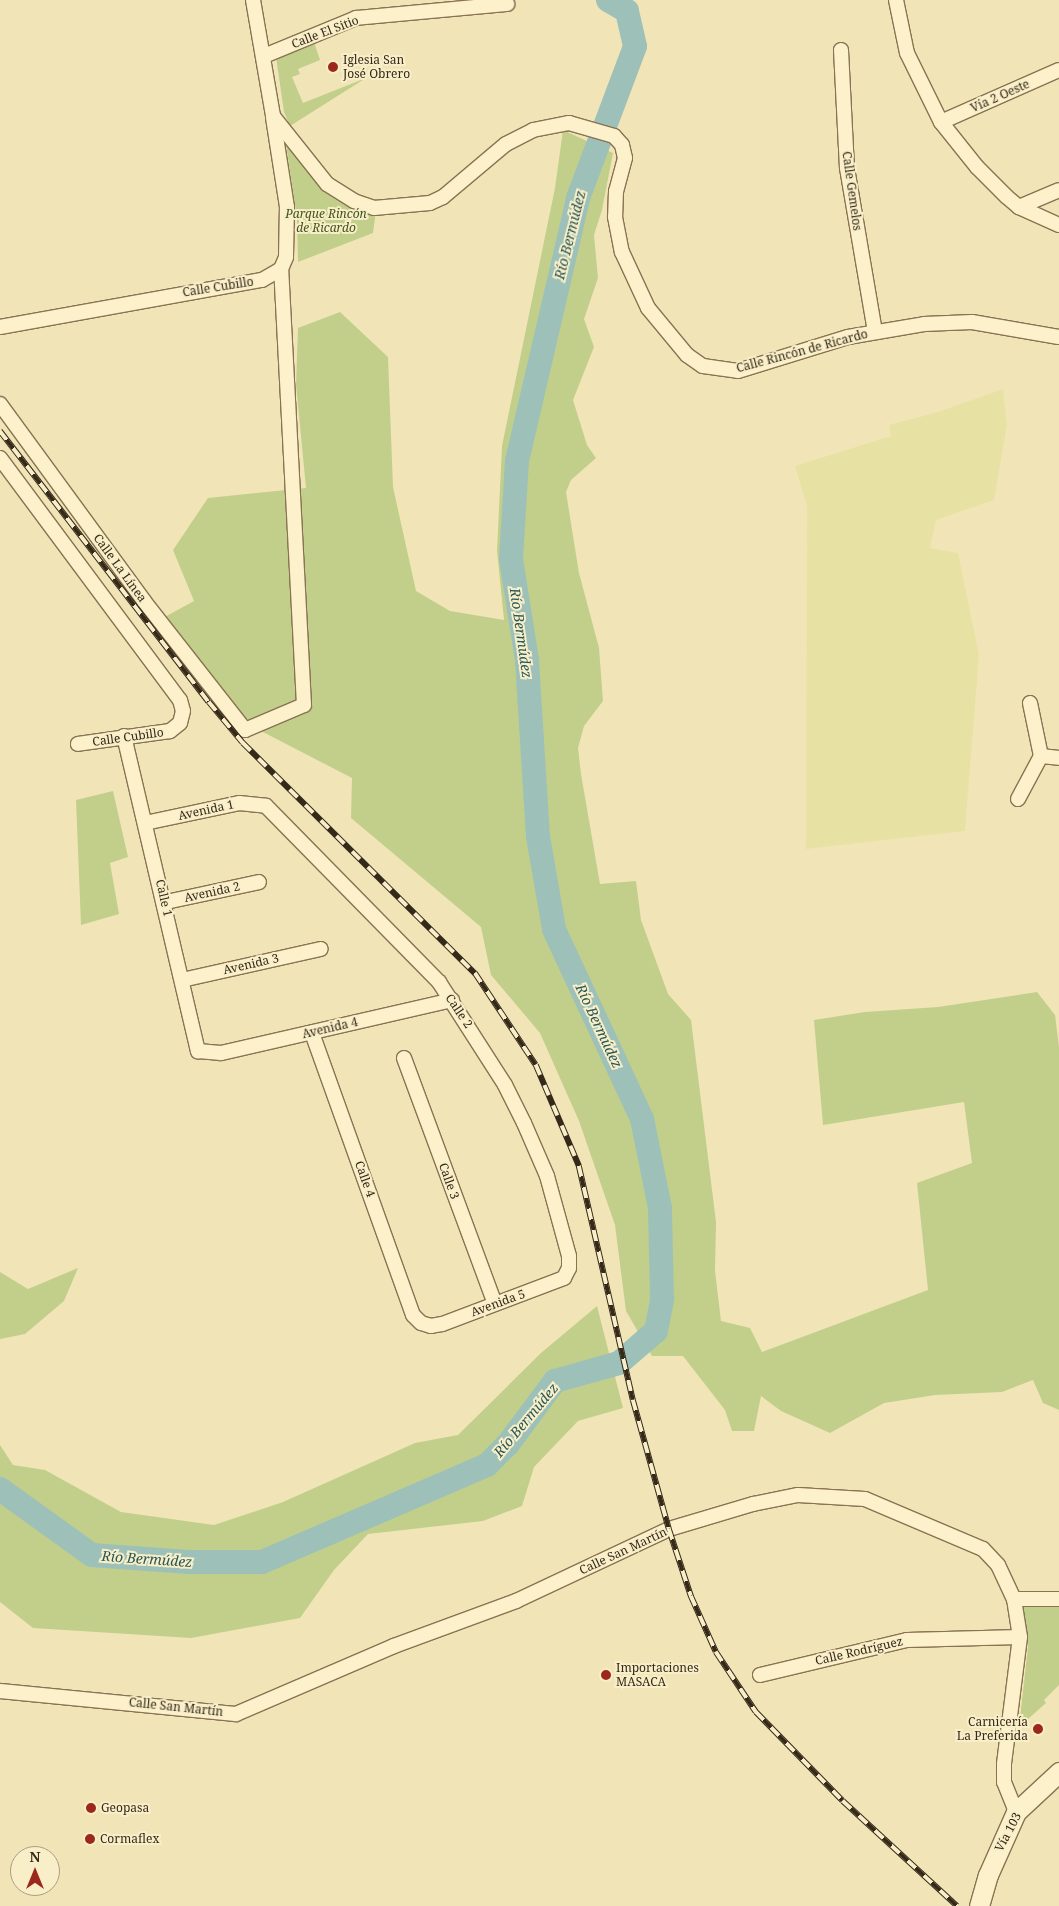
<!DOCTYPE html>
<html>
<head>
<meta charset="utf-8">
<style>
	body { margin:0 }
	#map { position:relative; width:1059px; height:1906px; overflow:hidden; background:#f1e5b8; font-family:"Noto Serif",serif }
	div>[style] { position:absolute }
	.farmland>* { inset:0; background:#e7e2a4 }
	.green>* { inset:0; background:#c2cf8b }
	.river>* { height:24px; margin:-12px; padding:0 12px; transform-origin:12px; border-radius:12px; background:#9dc1b9 }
	.roads { filter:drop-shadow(1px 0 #887352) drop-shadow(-1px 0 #887352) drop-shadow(0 1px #887352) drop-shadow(0 -1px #887352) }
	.minor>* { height:14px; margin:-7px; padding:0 7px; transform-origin:7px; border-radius:7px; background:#fcf1cb }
	.secondary>* { height:19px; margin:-9.5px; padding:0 9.5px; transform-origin:9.5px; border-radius:9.5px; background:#fcf1cb }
	.rail>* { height:5.5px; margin-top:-2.75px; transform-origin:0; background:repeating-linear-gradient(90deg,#f8eec8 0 11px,#352919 0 22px); box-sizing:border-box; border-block:1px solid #352919 }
	.dots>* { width:14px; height:14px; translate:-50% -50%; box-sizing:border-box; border:2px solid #f8eec8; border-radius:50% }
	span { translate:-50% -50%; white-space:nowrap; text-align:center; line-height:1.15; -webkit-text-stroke:4px #f8eec8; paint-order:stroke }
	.street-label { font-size:12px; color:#352919 }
	.poi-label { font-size:12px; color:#352919 }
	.left { translate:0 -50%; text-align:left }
	.right { translate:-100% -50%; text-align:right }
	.park-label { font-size:12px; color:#41541d; font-style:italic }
	.water-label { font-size:14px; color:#265657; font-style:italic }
	.north { position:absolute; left:10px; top:1846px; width:50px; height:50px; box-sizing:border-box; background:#f8eec8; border:1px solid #aa9f82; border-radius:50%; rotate:0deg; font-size:14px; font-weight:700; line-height:20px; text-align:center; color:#352919 }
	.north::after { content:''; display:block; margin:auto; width:18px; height:22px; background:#9c271d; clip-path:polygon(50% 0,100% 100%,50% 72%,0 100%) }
</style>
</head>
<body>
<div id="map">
	<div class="farmland">
		<div style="clip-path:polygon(1003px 389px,1007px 425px,994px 500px,936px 520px,930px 548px,958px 553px,979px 655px,965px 831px,806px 849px,807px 506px,795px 466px,891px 436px,889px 425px,938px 412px)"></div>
	</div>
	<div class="green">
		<div style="clip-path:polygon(314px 42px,320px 60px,298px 69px,300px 74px,292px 77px,303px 103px,366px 78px,290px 126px,284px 112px,276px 57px)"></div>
		<div style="clip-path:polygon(563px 130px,613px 153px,602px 210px,594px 235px,598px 278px,584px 319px,594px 347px,573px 400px,587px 445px,596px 458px,571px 480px,566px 492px,579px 573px,599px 648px,603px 701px,584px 726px,578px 748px,581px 774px,600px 884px,636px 881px,641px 920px,668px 994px,691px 1020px,716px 1222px,715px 1271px,721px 1321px,750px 1328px,762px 1352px,928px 1290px,917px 1183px,972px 1163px,964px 1102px,823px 1125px,814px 1020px,865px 1012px,938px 1007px,1037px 992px,1055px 1015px,1059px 1047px,1059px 1410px,1043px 1403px,1033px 1380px,1002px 1392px,935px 1395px,884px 1403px,830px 1433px,781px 1411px,761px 1396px,754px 1431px,732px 1431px,725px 1410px,683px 1356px,652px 1356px,626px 1311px,615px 1225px,579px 1121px,540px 1033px,491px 975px,481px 927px,351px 818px,352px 778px,261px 731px,231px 704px,163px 618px,194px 601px,173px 550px,208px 498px,306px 488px,296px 384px,298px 328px,340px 312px,388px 357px,393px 487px,416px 591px,450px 611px,504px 620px,497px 551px,502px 446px,555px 188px)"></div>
		<div style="clip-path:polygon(285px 138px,297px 156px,376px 211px,373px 233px,298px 262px,297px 219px)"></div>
		<div style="clip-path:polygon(113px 791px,128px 857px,110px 863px,119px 914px,81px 925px,76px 800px)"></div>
		<div style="clip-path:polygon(78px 1268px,64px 1301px,25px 1334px,0 1339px,0 1272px,28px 1289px)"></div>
		<div style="clip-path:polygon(597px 1306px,623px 1408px,578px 1421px,534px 1467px,522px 1506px,483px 1521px,368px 1534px,334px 1570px,300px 1618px,191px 1638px,33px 1628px,0 1602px,0 1445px,13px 1465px,45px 1470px,121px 1512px,214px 1525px,283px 1502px,415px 1443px,458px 1435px,541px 1353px)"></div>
		<div style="clip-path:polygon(1059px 1603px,1059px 1685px,1044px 1700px,1046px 1703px,1019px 1727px,1028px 1647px,1020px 1604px)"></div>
	</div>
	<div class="river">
		<div style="left:0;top:1489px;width:113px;rotate:35.7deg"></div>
		<div style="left:92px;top:1555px;width:97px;rotate:4.1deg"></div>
		<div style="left:189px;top:1562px;width:73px"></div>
		<div style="left:262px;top:1562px;width:245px;rotate:-23.3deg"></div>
		<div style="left:487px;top:1465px;width:30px;rotate:-45deg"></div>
		<div style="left:508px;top:1444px;width:79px;rotate:-53.3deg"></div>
		<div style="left:555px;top:1381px;width:66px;rotate:-15.7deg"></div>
		<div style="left:619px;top:1363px;width:49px;rotate:-40.9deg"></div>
		<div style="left:656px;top:1331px;width:33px;rotate:-79deg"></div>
		<div style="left:662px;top:1299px;width:91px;rotate:-91.3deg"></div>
		<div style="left:660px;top:1208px;width:91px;rotate:-101.4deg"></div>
		<div style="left:642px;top:1119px;width:209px;rotate:-114.9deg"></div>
		<div style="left:554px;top:929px;width:94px;rotate:-99.8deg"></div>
		<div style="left:538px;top:836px;width:176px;rotate:-93.6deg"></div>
		<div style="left:527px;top:660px;width:102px;rotate:-99deg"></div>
		<div style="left:511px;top:559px;width:98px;rotate:-86.5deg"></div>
		<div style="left:517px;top:461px;width:270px;rotate:-76.9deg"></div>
		<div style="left:578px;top:198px;width:162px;rotate:-69.4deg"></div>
		<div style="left:635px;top:46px;width:36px;rotate:-103deg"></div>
		<div style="left:627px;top:11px;width:22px;rotate:-150deg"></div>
	</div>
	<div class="roads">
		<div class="minor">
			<div style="left:253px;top:0;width:118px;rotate:80.2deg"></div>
			<div style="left:273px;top:116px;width:87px;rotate:51.5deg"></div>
			<div style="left:327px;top:184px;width:32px;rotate:32deg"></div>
			<div style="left:354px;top:201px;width:21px;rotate:19deg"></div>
			<div style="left:374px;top:208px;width:56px;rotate:-5.1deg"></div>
			<div style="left:430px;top:203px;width:14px;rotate:-25deg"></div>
			<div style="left:443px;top:197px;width:82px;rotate:-40.1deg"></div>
			<div style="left:506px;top:144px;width:30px;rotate:-27deg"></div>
			<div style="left:533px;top:130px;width:37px;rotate:-11deg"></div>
			<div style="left:569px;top:123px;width:47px;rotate:16.1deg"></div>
			<div style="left:614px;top:136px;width:12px;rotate:48deg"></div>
			<div style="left:622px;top:145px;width:13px;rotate:77deg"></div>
			<div style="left:625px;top:158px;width:34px;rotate:105deg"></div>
			<div style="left:616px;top:191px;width:26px;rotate:92deg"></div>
			<div style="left:615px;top:217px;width:36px;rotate:79deg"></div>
			<div style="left:622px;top:252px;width:62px;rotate:65.1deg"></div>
			<div style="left:648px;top:308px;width:61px;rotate:50.3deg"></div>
			<div style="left:687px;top:355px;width:19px;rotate:35deg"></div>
			<div style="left:703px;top:366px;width:35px;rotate:8deg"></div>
			<div style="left:738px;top:371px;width:115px;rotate:-17.2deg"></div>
			<div style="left:848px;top:337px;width:77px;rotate:-9.7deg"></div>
			<div style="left:924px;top:324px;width:48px;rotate:-2.4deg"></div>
			<div style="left:972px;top:322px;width:88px;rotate:9.8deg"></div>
			<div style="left:896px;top:0;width:54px;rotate:78.3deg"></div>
			<div style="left:907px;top:53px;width:77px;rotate:63.8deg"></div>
			<div style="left:941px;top:122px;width:58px;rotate:51.3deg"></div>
			<div style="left:977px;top:167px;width:42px;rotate:45deg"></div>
			<div style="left:1007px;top:197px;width:16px;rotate:40deg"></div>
			<div style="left:1019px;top:207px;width:44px;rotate:24.2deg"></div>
			<div style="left:841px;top:50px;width:118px;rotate:87.1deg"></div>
			<div style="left:847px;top:168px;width:166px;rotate:80.3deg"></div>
			<div style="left:264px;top:56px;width:100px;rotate:-22.4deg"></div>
			<div style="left:356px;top:18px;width:152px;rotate:-5.3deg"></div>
			<div style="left:941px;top:122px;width:129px;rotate:-23.8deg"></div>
			<div style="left:1019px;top:207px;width:43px;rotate:-23deg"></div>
			<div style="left:0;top:327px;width:266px;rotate:-10.2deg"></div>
			<div style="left:262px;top:280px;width:22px;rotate:-30deg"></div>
			<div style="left:281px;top:269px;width:13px;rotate:-67deg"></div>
			<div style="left:286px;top:257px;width:50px;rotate:-88.9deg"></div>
			<div style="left:287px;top:207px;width:90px;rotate:-98.9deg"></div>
			<div style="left:0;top:404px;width:244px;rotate:53.8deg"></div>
			<div style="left:144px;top:601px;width:164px;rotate:51.9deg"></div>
			<div style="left:245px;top:730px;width:64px;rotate:-23deg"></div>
			<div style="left:304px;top:705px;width:437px;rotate:-93deg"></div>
			<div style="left:0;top:458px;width:302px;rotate:53.4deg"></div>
			<div style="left:180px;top:700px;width:11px;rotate:75deg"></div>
			<div style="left:183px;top:711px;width:12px;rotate:104deg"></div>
			<div style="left:180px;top:723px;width:13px;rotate:141deg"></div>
			<div style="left:170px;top:731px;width:93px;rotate:172deg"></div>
			<div style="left:1030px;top:703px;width:54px;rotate:78.3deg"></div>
			<div style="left:124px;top:736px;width:324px;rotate:76.8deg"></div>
			<div style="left:198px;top:1051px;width:23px;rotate:5deg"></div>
			<div style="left:221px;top:1053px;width:237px;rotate:-12.9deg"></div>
			<div style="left:1041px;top:756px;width:18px;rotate:6deg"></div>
			<div style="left:1018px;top:799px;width:49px;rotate:-61.9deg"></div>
			<div style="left:145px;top:823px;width:96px;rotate:-12deg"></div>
			<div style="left:239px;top:803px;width:27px;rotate:6deg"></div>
			<div style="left:266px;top:806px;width:247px;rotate:45.5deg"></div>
			<div style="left:439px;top:982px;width:122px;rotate:57.3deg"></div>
			<div style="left:505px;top:1085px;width:42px;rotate:63.4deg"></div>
			<div style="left:524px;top:1123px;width:58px;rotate:66.5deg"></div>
			<div style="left:547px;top:1176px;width:83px;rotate:74.6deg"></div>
			<div style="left:569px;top:1256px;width:12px;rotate:90deg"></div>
			<div style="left:569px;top:1268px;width:11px;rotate:117deg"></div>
			<div style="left:564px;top:1278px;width:130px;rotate:159.3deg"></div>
			<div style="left:442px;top:1324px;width:11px;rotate:170deg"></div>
			<div style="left:431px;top:1326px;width:10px;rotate:-163deg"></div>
			<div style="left:421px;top:1323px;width:11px;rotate:-135deg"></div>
			<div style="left:413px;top:1315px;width:300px;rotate:-109.7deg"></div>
			<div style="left:166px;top:902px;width:95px;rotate:-12.1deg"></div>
			<div style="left:182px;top:980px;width:142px;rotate:-12.6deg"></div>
			<div style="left:404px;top:1058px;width:262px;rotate:69.7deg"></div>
			<div style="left:1014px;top:1599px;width:45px"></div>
			<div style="left:760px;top:1675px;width:151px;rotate:-13.4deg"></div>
			<div style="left:907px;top:1640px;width:113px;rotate:-1.5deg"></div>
			<div style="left:0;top:1691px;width:237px;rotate:5.6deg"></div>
			<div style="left:236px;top:1714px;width:172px;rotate:-23.3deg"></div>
			<div style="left:394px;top:1646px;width:130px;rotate:-20.2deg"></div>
			<div style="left:516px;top:1601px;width:169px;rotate:-25.2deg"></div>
			<div style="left:669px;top:1529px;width:88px;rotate:-16.6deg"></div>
			<div style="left:753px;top:1504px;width:46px;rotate:-11.3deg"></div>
			<div style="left:798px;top:1495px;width:67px;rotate:3.4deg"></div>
			<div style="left:865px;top:1499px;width:128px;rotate:23deg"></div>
			<div style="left:983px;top:1549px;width:22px;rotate:47deg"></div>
			<div style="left:998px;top:1565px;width:38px;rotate:65deg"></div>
			<div style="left:1014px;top:1599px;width:38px;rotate:81deg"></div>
			<div style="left:1020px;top:1637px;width:128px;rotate:97.2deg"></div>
			<div style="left:1004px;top:1764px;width:18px;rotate:90deg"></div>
			<div style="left:1004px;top:1782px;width:32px;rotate:68deg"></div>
		</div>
		<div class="secondary">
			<div style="left:979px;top:1906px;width:32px;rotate:-74deg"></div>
			<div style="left:988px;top:1875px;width:69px;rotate:-66deg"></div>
			<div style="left:1016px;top:1812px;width:59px;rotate:-42.9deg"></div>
		</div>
	</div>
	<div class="rail">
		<div style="left:0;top:431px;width:342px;rotate:52.4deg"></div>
		<div style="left:209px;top:702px;width:53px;rotate:50.3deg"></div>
		<div style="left:243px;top:743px;width:327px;rotate:44.8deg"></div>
		<div style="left:475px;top:973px;width:110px;rotate:56.5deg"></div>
		<div style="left:536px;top:1065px;width:110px;rotate:66.9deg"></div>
		<div style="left:579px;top:1166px;width:240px;rotate:77deg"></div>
		<div style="left:633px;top:1400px;width:134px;rotate:74.4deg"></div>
		<div style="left:669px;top:1529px;width:71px;rotate:71.8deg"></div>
		<div style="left:691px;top:1596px;width:61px;rotate:65.9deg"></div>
		<div style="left:716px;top:1652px;width:72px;rotate:56.3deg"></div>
		<div style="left:756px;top:1712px;width:124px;rotate:45.7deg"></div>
		<div style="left:843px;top:1801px;width:155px;rotate:42.6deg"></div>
	</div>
	<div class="dots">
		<div style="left:333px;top:67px;background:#9c271d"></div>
		<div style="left:606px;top:1675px;background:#9c271d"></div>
		<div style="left:1038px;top:1729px;background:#9c271d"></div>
		<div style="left:91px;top:1808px;background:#9c271d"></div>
		<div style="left:90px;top:1839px;background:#9c271d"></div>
	</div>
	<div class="street-label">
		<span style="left:325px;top:32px;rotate:-21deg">Calle El Sitio</span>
		<span style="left:1000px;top:96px;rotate:-24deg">Vía 2 Oeste</span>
		<span style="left:852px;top:191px;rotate:82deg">Calle Gemelos</span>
		<span style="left:218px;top:287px;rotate:-9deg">Calle Cubillo</span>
		<span style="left:802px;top:351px;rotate:-15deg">Calle Rincón de Ricardo</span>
		<span style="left:120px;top:568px;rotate:54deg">Calle La Línea</span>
		<span style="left:128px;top:737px;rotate:-8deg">Calle Cubillo</span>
		<span style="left:206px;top:810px;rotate:-12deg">Avenida 1</span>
		<span style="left:212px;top:892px;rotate:-12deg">Avenida 2</span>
		<span style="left:164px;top:898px;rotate:77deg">Calle 1</span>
		<span style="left:251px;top:964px;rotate:-13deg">Avenida 3</span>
		<span style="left:459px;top:1011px;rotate:56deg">Calle 2</span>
		<span style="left:330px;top:1028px;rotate:-13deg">Avenida 4</span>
		<span style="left:365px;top:1179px;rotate:70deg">Calle 4</span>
		<span style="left:449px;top:1181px;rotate:70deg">Calle 3</span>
		<span style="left:498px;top:1303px;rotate:-20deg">Avenida 5</span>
		<span style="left:623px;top:1551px;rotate:-25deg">Calle San Martín</span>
		<span style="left:859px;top:1651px;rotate:-13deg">Calle Rodríguez</span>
		<span style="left:176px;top:1707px;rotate:6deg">Calle San Martín</span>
		<span style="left:1008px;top:1832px;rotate:-62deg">Vía 103</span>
	</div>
	<div class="poi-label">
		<span class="left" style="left:343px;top:67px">Iglesia San<br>José Obrero</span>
		<span class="left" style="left:616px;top:1675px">Importaciones<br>MASACA</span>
		<span class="right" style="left:1028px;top:1729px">Carnicería<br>La Preferida</span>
		<span class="left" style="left:101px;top:1808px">Geopasa</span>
		<span class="left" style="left:100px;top:1839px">Cormaflex</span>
	</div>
	<div class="park-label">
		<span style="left:326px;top:221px">Parque Rincón<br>de Ricardo</span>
	</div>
	<div class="water-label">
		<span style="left:570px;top:235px;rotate:-76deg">Río Bermúdez</span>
		<span style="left:521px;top:633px;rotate:82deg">Río Bermúdez</span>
		<span style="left:599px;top:1026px;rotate:65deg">Río Bermúdez</span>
		<span style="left:526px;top:1420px;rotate:-50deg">Río Bermúdez</span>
		<span style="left:147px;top:1559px;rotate:4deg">Río Bermúdez</span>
	</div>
	<div class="north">N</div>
</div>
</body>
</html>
